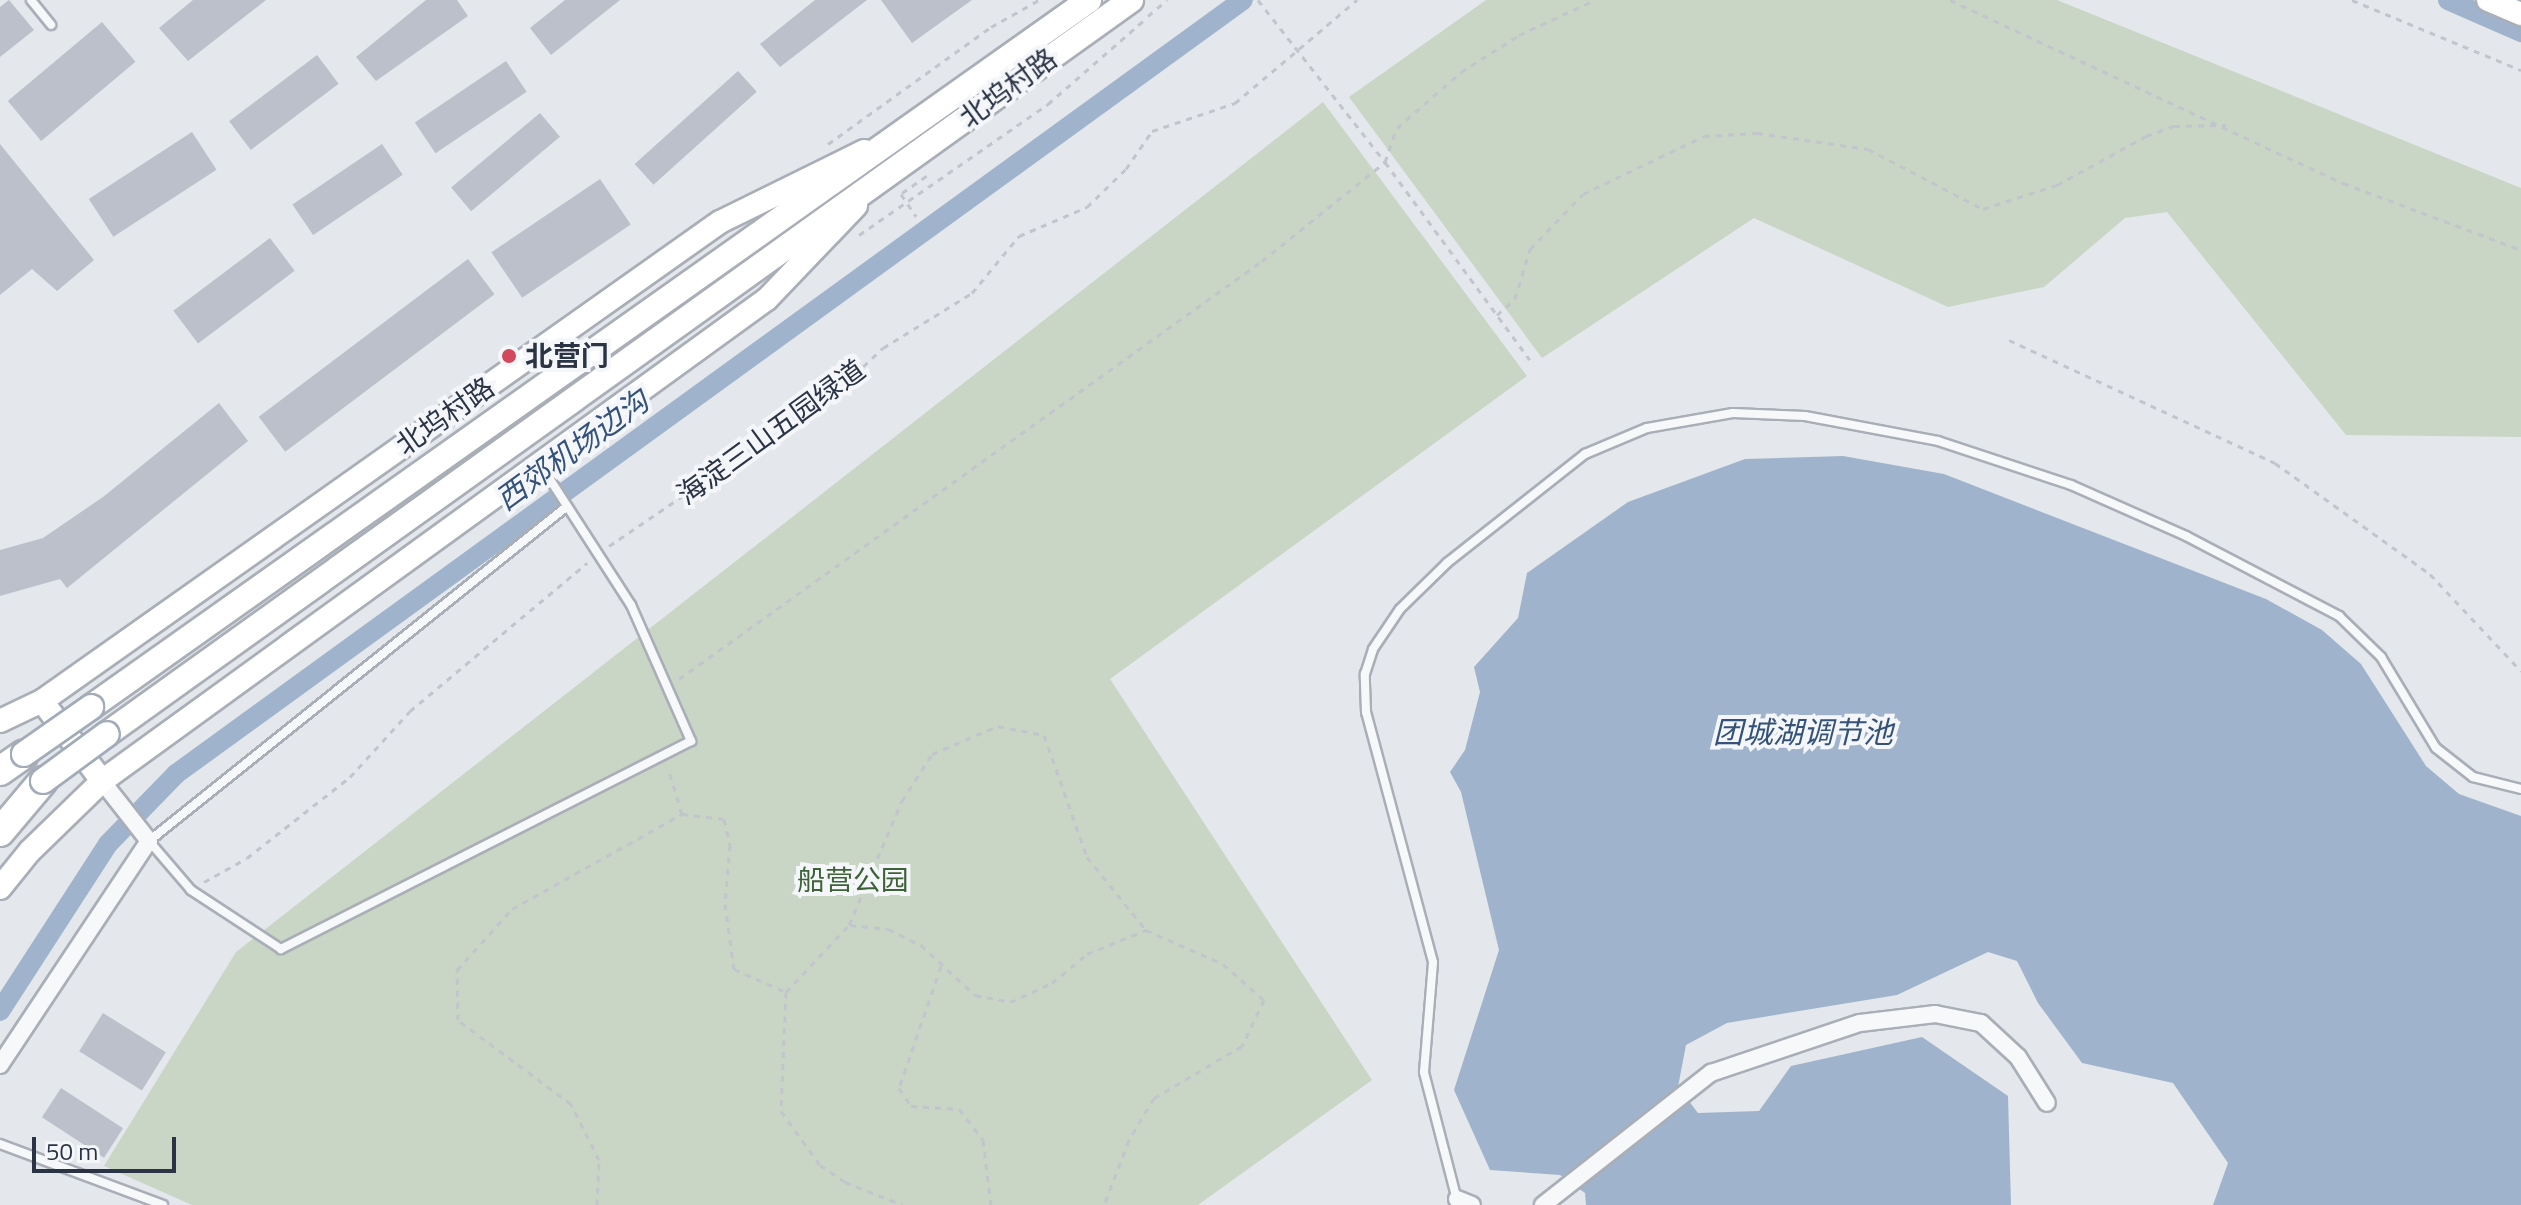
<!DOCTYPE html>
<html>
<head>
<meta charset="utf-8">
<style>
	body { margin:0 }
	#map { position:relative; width:2521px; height:1205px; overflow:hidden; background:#e4e7ec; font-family:"Titillium Web","Noto Sans SC",sans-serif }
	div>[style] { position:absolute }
	.green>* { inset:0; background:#c9d6c5 }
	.water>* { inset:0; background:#9fb4cc }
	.canal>* { height:20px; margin:-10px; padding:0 10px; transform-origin:10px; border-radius:10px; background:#9fb4cc }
	.building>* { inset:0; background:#bbc0ca; transform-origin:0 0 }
	.path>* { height:3px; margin-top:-1.5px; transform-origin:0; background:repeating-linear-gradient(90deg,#c2c5cb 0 6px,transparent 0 12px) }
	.roads { filter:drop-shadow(2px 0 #a9aeb7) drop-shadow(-2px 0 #a9aeb7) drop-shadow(0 2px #a9aeb7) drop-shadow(0 -2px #a9aeb7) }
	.lane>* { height:8px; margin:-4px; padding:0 4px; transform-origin:4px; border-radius:4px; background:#f7f8fa }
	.street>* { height:16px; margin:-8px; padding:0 8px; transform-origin:8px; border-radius:8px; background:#f7f8fa }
	.secondary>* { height:22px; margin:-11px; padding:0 11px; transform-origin:11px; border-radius:11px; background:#fff }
	.primary>* { height:24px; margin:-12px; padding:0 12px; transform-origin:12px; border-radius:12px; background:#fff }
	.highway>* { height:28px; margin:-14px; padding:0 14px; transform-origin:14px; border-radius:14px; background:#fff }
	.bridges { filter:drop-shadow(2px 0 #a3abb8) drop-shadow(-2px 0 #a3abb8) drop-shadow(0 2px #a3abb8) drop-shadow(0 -2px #a3abb8) }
	.primary-bridge>* { height:24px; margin:-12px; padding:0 12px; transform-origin:12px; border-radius:12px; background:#fff }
	.dots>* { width:22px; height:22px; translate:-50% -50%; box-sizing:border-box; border:4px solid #f4f6f9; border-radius:50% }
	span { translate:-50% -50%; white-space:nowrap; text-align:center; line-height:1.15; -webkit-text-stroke:8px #f4f6f9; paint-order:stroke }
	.street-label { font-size:28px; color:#2b3445 }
	.poi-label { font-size:28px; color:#2b3445; font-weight:700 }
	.left { translate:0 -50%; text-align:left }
	.park-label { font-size:28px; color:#3f6138 }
	.water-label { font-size:30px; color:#34527a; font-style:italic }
	.scale { position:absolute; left:32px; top:1137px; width:144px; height:36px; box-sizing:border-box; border:4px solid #2b3445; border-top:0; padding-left:10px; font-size:24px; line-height:28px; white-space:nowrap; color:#2b3445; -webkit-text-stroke:6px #f4f6f9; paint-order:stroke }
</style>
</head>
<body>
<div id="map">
	<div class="green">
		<div style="clip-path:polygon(1486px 0,2057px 0,2521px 188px,2521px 437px,2346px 435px,2167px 212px,2125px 218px,2044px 287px,1948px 307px,1754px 218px,1542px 358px,1349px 97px)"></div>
		<div style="clip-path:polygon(1323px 102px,1527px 376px,1110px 679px,1372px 1080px,1198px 1205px,192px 1205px,104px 1166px,236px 952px)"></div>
	</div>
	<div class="water">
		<div style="clip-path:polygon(1843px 456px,1944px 474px,2266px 599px,2322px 630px,2361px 664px,2426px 766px,2459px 794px,2521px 816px,2521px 1205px,2213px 1205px,2228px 1163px,2173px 1083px,2082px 1063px,2038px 1003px,2017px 961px,1988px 952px,1897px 995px,1727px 1023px,1686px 1045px,1678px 1087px,1698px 1113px,1759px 1111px,1791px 1066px,1922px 1037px,2008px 1096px,2011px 1205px,1586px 1205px,1585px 1193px,1560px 1175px,1490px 1170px,1454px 1090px,1499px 950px,1461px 792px,1450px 772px,1465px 750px,1480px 692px,1474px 667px,1518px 618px,1527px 573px,1628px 502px,1745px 459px)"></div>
	</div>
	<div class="canal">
		<div style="left:2448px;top:0;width:80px;rotate:23.7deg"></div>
		<div style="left:0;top:1011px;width:199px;rotate:-57.1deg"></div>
		<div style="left:108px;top:844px;width:98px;rotate:-45.8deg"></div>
		<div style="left:176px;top:774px;width:1318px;rotate:-35.96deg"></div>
	</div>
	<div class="building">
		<div style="clip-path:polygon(9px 0,34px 30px,0 57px,0 7px)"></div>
		<div style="clip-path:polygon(193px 0,266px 0,188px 61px,159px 28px)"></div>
		<div style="clip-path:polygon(426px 0,457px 0,468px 16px,376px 81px,356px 57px)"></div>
		<div style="clip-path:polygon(565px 0,620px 0,551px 55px,530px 28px)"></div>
		<div style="clip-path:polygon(815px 0,867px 0,780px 67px,760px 44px)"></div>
		<div style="clip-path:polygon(881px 0,972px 0,912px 43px)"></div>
		<div style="left:102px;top:22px;width:52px;height:123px;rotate:50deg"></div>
		<div style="left:317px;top:55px;width:36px;height:110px;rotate:53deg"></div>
		<div style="left:506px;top:61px;width:37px;height:110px;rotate:56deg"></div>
		<div style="left:738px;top:71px;width:28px;height:139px;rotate:48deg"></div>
		<div style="left:540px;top:113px;width:31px;height:116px;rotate:50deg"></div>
		<div style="left:192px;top:132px;width:45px;height:123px;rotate:57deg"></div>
		<div style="clip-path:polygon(0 144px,94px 260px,57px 291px,32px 269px,0 295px)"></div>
		<div style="left:382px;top:144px;width:37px;height:108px;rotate:56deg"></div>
		<div style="left:600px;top:179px;width:55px;height:131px;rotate:56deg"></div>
		<div style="left:270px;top:238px;width:41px;height:121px;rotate:53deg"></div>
		<div style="left:468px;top:259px;width:44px;height:262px;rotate:53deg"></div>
		<div style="clip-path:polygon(219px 403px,248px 441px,67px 588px,60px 579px,0 596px,0 550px,43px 538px,103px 497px)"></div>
		<div style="left:103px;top:1013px;width:74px;height:45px;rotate:32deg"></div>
		<div style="left:61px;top:1088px;width:74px;height:35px;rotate:33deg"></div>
	</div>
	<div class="path">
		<div style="left:1258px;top:0;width:206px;rotate:51.9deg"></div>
		<div style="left:1385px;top:162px;width:36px;rotate:-71deg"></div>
		<div style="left:1397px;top:128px;width:85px;rotate:-41.2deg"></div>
		<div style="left:1461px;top:72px;width:69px;rotate:-32.5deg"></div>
		<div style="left:1519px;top:35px;width:84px;rotate:-24.7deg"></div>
		<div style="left:1950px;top:0;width:434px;rotate:25deg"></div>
		<div style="left:2343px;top:183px;width:190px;rotate:20.6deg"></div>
		<div style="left:2352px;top:0;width:183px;rotate:22.5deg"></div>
		<div style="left:1148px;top:16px;width:25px;rotate:-40deg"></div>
		<div style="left:828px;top:144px;width:201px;rotate:-35.7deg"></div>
		<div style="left:991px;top:27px;width:55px;rotate:-29.4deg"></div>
		<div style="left:902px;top:193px;width:35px;rotate:-35deg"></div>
		<div style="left:901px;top:194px;width:27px;rotate:56deg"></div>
		<div style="left:859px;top:235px;width:230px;rotate:-34.7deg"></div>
		<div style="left:1048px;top:104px;width:126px;rotate:-41.1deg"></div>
		<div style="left:1497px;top:315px;width:24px;rotate:-42deg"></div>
		<div style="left:1515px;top:299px;width:52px;rotate:-73.3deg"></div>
		<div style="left:1530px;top:249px;width:76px;rotate:-46.1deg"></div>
		<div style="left:1583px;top:194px;width:134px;rotate:-25.6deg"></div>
		<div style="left:1704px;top:136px;width:53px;rotate:-3.2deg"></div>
		<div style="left:1757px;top:133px;width:112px;rotate:8.2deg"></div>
		<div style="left:1868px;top:149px;width:130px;rotate:27.6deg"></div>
		<div style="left:1983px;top:209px;width:78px;rotate:-18deg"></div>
		<div style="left:2057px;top:185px;width:102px;rotate:-28.8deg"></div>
		<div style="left:2146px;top:136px;width:30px;rotate:-20deg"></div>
		<div style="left:2174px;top:126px;width:52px;rotate:-1.1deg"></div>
		<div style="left:2009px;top:340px;width:293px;rotate:24.8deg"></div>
		<div style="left:2275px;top:463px;width:191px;rotate:35.6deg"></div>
		<div style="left:2430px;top:574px;width:133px;rotate:46.8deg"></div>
		<div style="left:609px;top:546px;width:276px;rotate:-34.2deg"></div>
		<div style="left:837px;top:391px;width:63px;rotate:-43.1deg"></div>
		<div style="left:883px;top:348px;width:105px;rotate:-31.7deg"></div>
		<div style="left:972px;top:293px;width:74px;rotate:-50.5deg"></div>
		<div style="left:1019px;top:236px;width:74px;rotate:-23.1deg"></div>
		<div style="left:1087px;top:207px;width:54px;rotate:-44.3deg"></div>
		<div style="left:1126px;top:169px;width:46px;rotate:-55.6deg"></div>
		<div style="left:1152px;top:131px;width:88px;rotate:-18.6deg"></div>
		<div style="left:1235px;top:103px;width:160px;rotate:-40.2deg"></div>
		<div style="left:679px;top:679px;width:717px;rotate:-35.64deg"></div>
		<div style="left:1262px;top:261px;width:158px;rotate:-38.8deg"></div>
		<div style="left:1385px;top:162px;width:245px;rotate:53.8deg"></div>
		<div style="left:682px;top:814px;width:42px;rotate:6.8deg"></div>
		<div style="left:724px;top:819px;width:27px;rotate:77deg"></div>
		<div style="left:730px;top:845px;width:59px;rotate:94.8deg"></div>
		<div style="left:725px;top:904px;width:66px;rotate:82.1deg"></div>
		<div style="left:734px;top:969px;width:57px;rotate:23.9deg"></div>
		<div style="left:786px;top:992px;width:92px;rotate:-46.8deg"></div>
		<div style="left:849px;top:925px;width:135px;rotate:-66.9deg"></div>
		<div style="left:902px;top:801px;width:56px;rotate:-57.4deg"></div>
		<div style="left:932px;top:754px;width:72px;rotate:-23deg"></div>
		<div style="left:998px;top:726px;width:47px;rotate:11.1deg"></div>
		<div style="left:1044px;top:735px;width:129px;rotate:70.6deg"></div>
		<div style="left:1087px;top:857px;width:94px;rotate:51.1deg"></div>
		<div style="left:1146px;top:930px;width:84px;rotate:23.8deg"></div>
		<div style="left:1223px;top:964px;width:55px;rotate:41.3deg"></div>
		<div style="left:1264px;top:1000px;width:51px;rotate:115.6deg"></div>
		<div style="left:1242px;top:1046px;width:102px;rotate:149.4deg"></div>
		<div style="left:1154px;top:1098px;width:49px;rotate:120.8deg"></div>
		<div style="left:1129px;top:1140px;width:70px;rotate:111deg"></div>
		<div style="left:204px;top:882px;width:49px;rotate:-29.2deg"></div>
		<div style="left:247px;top:858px;width:131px;rotate:-38.2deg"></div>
		<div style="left:350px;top:777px;width:89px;rotate:-47.7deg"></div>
		<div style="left:410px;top:711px;width:231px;rotate:-39.9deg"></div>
		<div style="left:850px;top:925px;width:38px;rotate:6deg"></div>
		<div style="left:888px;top:929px;width:37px;rotate:26deg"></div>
		<div style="left:921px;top:945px;width:74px;rotate:42.8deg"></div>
		<div style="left:975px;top:995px;width:36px;rotate:11deg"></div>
		<div style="left:1010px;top:1002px;width:46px;rotate:-24.3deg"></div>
		<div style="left:1052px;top:983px;width:45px;rotate:-39.6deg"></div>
		<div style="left:1087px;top:954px;width:64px;rotate:-22.1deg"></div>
		<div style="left:941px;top:966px;width:129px;rotate:109deg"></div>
		<div style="left:899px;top:1088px;width:22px;rotate:56deg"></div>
		<div style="left:911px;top:1106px;width:48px;rotate:3.6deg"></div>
		<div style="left:959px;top:1109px;width:39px;rotate:52deg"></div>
		<div style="left:983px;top:1140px;width:65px;rotate:83deg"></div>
		<div style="left:786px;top:992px;width:119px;rotate:92.4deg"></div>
		<div style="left:781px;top:1111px;width:67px;rotate:54.2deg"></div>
		<div style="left:820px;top:1165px;width:30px;rotate:34deg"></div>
		<div style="left:845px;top:1182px;width:62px;rotate:21.6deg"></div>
		<div style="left:597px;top:1205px;width:45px;rotate:-87.5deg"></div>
		<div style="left:599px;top:1160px;width:63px;rotate:-116.6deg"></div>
		<div style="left:571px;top:1104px;width:141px;rotate:-143.4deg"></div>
		<div style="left:458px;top:1020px;width:50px;rotate:-91.1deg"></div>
		<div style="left:457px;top:970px;width:82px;rotate:-48deg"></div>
		<div style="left:512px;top:909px;width:195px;rotate:-29.2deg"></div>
		<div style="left:682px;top:814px;width:48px;rotate:-106.9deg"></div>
	</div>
	<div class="roads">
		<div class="lane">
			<div style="left:31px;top:0;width:32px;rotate:51deg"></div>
			<div style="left:542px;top:467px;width:164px;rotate:57.2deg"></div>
			<div style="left:631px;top:605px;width:149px;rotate:66.2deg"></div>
			<div style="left:691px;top:741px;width:460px;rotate:153.1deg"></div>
			<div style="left:281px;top:949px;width:108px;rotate:-146.8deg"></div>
			<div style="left:191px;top:890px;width:65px;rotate:-130.6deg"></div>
			<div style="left:149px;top:841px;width:534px;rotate:-38.69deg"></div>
			<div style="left:0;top:1144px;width:174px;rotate:20.5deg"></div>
			<div style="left:1457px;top:1200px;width:132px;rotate:-104.5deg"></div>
			<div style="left:1424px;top:1072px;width:110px;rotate:-85.3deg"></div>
			<div style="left:1433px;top:962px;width:259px;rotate:-105deg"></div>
			<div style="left:1366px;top:712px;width:38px;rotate:-92deg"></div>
			<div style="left:1365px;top:674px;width:26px;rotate:-72deg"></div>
			<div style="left:1373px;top:649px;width:48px;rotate:-56deg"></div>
			<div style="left:1400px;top:609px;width:66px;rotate:-44.4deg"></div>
			<div style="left:1447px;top:563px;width:176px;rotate:-38.3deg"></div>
			<div style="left:1585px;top:454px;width:67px;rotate:-22.8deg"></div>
			<div style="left:1647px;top:428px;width:87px;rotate:-9.9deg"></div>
			<div style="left:1733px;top:413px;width:72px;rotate:2.4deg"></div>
			<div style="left:1805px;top:416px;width:135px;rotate:10.6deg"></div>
			<div style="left:1938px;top:441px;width:140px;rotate:18.3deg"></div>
			<div style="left:2071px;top:485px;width:126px;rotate:23.9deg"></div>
			<div style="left:2186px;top:536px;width:173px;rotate:27.6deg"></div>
			<div style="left:2339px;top:616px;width:59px;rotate:44.3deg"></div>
			<div style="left:2381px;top:657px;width:106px;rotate:58.9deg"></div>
			<div style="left:2436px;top:748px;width:47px;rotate:38.1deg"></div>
			<div style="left:2473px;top:777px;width:49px;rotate:14deg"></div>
		</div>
		<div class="street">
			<div style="left:0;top:1065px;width:269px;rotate:-56.4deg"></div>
			<div style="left:149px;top:841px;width:76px;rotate:-128.1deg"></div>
			<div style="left:1457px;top:1199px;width:16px;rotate:22deg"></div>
			<div style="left:1543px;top:1205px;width:214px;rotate:-38.2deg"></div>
			<div style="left:1711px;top:1073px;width:157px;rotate:-18.6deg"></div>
			<div style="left:1860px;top:1023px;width:76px;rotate:-6.8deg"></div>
			<div style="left:1935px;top:1014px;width:47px;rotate:11.1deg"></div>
			<div style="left:1981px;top:1023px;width:50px;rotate:42.6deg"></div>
			<div style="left:2018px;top:1057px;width:54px;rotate:57.8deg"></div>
		</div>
		<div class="secondary">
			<div style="left:2488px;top:0;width:36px;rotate:23deg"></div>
			<div style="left:42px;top:701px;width:100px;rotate:53.1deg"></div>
			<div style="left:0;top:721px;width:47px;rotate:-25.5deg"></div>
			<div style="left:42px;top:701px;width:830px;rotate:-35.24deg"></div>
			<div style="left:720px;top:222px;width:161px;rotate:-26.2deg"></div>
			<div style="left:0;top:888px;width:48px;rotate:-51deg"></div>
			<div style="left:30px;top:851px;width:100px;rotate:-44.2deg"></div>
			<div style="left:102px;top:781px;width:821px;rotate:-35.94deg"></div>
			<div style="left:767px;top:299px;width:129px;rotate:-46.3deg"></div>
		</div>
		<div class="primary">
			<div style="left:91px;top:707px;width:1223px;rotate:-35.31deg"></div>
			<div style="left:107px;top:734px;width:1260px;rotate:-35.63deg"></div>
		</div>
		<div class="highway">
			<div style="left:0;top:771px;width:29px;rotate:-35deg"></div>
			<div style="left:0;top:832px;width:67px;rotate:-49.9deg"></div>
		</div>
	</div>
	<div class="bridges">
		<div class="primary-bridge">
			<div style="left:24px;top:754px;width:82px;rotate:-35deg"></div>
			<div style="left:43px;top:781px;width:79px;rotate:-36.3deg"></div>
		</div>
	</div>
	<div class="dots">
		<div style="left:509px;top:356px;background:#d1495b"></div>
	</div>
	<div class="street-label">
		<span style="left:1008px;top:88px;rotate:-36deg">北坞村路</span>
		<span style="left:445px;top:416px;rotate:-35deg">北坞村路</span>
		<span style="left:771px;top:432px;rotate:-36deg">海淀三山五园绿道</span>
	</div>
	<div class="poi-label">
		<span class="left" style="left:525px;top:356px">北营门</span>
	</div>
	<div class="park-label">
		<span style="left:853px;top:880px">船营公园</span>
	</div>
	<div class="water-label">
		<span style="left:572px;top:450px;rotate:-36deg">西郊机场边沟</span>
		<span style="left:1803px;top:732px">团城湖调节池</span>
	</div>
	<div class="scale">50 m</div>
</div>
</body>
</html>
